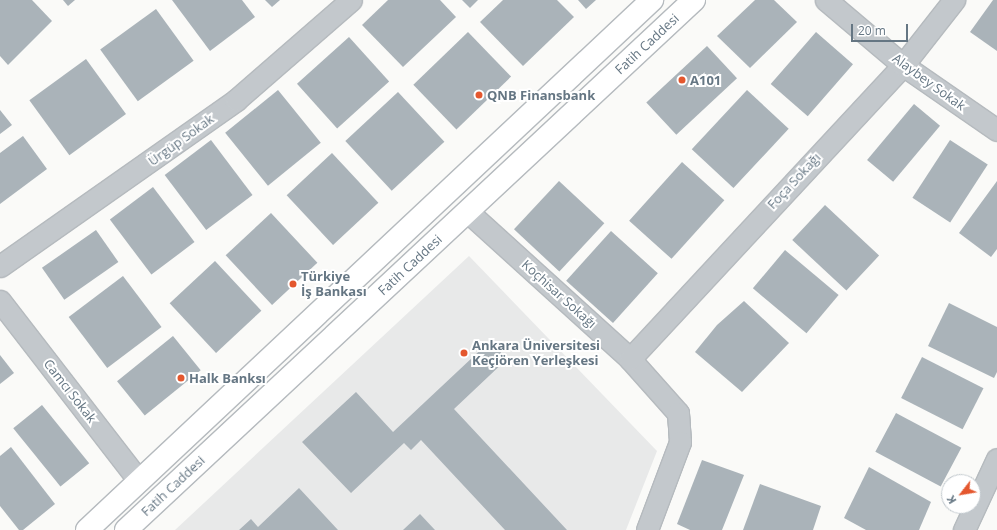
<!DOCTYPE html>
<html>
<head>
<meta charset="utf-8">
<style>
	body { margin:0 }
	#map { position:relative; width:997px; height:530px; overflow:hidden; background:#fafaf8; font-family:"Open Sans",sans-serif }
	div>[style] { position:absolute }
	.built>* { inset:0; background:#e8e9e9 }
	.building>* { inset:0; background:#aab3b9; transform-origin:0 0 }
	.roads { filter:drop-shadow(1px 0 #b5babe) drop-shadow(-1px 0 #b5babe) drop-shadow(0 1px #b5babe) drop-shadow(0 -1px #b5babe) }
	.minor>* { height:21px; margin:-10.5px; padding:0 10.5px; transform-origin:10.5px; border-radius:10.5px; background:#c3c8cc }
	.primary>* { height:22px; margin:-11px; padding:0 11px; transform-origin:11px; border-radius:11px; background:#fff }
	.dots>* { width:11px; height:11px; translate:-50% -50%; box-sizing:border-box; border:2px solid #fff; border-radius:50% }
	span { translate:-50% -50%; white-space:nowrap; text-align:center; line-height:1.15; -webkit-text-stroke:4px #fff; paint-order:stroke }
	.street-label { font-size:13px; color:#657683 }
	.poi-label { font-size:13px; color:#657683; font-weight:700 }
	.left { translate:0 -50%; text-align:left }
	.north { position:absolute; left:941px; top:474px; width:40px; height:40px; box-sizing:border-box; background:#fff; border:1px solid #c1c8cd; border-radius:50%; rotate:239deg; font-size:11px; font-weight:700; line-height:16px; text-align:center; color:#657683 }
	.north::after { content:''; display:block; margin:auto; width:14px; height:18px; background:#e4572e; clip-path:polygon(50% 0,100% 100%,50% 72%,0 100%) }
	.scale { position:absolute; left:851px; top:24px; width:57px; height:18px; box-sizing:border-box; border:2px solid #657683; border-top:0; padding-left:5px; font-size:12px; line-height:14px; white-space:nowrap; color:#657683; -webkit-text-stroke:3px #fff; paint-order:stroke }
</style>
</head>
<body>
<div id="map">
	<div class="built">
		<div style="clip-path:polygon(469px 256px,657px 451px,626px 530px,175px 530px)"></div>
	</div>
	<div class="building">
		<div style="clip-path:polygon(0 0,32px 0,52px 21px,8px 65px,0 56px)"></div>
		<div style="clip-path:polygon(63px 0,75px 0,68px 6px)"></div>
		<div style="clip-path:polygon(172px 0,242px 0,255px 17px,210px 51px)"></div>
		<div style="clip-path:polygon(265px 0,280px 0,272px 7px)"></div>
		<div style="clip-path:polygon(388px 0,440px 0,456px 17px,403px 67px,362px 25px)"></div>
		<div style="clip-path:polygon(462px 0,478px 0,470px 8px)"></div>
		<div style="clip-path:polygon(503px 0,557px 0,574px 17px,523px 66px,480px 22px)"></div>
		<div style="clip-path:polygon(578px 0,596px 0,586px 9px)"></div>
		<div style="clip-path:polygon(755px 0,774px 0,797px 22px,750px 68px,717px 36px)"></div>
		<div style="clip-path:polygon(993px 0,997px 0,997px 51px,970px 32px)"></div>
		<div style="left:156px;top:9px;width:64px;height:69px;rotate:54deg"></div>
		<div style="left:468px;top:32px;width:62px;height:76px;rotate:46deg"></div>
		<div style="left:816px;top:32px;width:49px;height:69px;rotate:41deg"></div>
		<div style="left:349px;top:37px;width:60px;height:70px;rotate:48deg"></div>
		<div style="left:707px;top:46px;width:44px;height:83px;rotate:47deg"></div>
		<div style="left:86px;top:59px;width:68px;height:70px;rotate:54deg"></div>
		<div style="left:278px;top:90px;width:68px;height:68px;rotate:51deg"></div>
		<div style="left:747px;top:90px;width:57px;height:81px;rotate:43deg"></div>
		<div style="left:398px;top:92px;width:68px;height:72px;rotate:47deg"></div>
		<div style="left:914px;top:104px;width:34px;height:73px;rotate:40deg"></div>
		<div style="clip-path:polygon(0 110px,12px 125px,0 134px)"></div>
		<div style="clip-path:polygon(23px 136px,47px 169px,0 204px,0 153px)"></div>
		<div style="left:211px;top:140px;width:69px;height:58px;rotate:53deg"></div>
		<div style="left:950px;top:140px;width:45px;height:69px;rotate:33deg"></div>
		<div style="left:332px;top:153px;width:68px;height:62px;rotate:47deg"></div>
		<div style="left:682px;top:162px;width:57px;height:79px;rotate:42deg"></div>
		<div style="left:559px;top:181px;width:62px;height:66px;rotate:43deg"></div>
		<div style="clip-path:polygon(997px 181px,997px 249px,991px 257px,959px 233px)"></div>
		<div style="left:153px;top:187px;width:69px;height:54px;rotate:53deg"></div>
		<div style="left:825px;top:205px;width:74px;height:48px;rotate:43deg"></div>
		<div style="left:271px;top:213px;width:68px;height:62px;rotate:47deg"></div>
		<div style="left:96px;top:230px;width:39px;height:66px;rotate:55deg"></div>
		<div style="left:611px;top:231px;width:63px;height:67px;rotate:42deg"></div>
		<div style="left:785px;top:250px;width:70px;height:50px;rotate:40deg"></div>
		<div style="left:215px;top:261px;width:68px;height:62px;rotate:47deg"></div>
		<div style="left:123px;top:276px;width:64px;height:68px;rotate:53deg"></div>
		<div style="clip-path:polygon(744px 301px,789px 343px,742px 392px,695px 352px,717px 325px)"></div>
		<div style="clip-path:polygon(949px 303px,997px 327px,997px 372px,994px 378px,928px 346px)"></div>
		<div style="left:173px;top:336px;width:44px;height:72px;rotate:51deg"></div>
		<div style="clip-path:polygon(490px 341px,507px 359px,454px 409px,567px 530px,505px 530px,421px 440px,411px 450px,404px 443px,351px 493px,302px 442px,356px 392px,393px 432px)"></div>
		<div style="clip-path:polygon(0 355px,14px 373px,0 384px)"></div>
		<div style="left:922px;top:357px;width:69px;height:46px;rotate:27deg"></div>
		<div style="left:42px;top:405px;width:75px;height:37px;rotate:51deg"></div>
		<div style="left:896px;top:413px;width:74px;height:44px;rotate:28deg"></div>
		<div style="clip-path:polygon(11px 447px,55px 504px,23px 530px,19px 530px,0 506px,0 456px)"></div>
		<div style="clip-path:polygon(702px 460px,744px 475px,722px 530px,690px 530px,677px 524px)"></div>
		<div style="clip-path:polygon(869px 467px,931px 502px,919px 530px,866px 530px,844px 518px)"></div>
		<div style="clip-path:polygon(760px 484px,821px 506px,813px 530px,743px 530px)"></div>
		<div style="clip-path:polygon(299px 488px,338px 530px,239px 530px,251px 519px,258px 527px)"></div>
		<div style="clip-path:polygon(420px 514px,435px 530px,403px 530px)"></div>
	</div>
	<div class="roads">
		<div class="minor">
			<div style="left:826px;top:0;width:101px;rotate:40.2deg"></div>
			<div style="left:903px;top:65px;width:114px;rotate:34.7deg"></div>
			<div style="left:467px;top:211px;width:220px;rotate:42.2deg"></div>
			<div style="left:630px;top:359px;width:72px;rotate:48.4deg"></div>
			<div style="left:678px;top:413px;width:29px;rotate:86deg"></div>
			<div style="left:680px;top:442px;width:94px;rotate:110.6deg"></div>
			<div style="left:0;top:266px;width:289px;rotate:-35.1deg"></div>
			<div style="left:236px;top:100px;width:152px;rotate:-41deg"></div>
			<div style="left:0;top:301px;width:227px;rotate:52.3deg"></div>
			<div style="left:630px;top:359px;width:401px;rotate:-47.1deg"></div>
			<div style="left:903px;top:65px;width:83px;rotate:-51.9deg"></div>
			<div style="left:964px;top:530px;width:78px;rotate:-65.1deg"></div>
		</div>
		<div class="primary">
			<div style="left:87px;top:530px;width:775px;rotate:-43.17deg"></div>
			<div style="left:126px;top:530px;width:777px;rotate:-43.02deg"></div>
		</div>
	</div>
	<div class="dots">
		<div style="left:682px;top:80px;background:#e4572e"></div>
		<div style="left:479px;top:95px;background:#e4572e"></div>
		<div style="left:293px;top:284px;background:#e4572e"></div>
		<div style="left:464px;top:353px;background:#e4572e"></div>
		<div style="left:181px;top:378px;background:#e4572e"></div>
	</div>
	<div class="street-label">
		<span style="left:647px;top:44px;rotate:-43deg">Fatih Caddesi</span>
		<span style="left:929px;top:82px;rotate:36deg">Alaybey Sokak</span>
		<span style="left:181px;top:140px;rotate:-36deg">Ürgüp Sokak</span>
		<span style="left:794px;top:181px;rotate:-47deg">Foça Sokağı</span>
		<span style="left:410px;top:265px;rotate:-43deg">Fatih Caddesi</span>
		<span style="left:559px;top:294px;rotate:42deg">Koçhisar Sokağı</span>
		<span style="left:70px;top:391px;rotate:52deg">Camcı Sokak</span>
		<span style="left:173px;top:486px;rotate:-43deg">Fatih Caddesi</span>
	</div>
	<div class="poi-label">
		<span class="left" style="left:690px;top:80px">A101</span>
		<span class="left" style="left:487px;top:95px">QNB Finansbank</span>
		<span class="left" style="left:301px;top:284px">Türkiye<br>İş Bankası</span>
		<span class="left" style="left:472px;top:353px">Ankara Üniversitesi<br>Keçiören Yerleşkesi</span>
		<span class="left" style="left:189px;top:378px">Halk Banksı</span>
	</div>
	<div class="north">K</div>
	<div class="scale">20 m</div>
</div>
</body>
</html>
